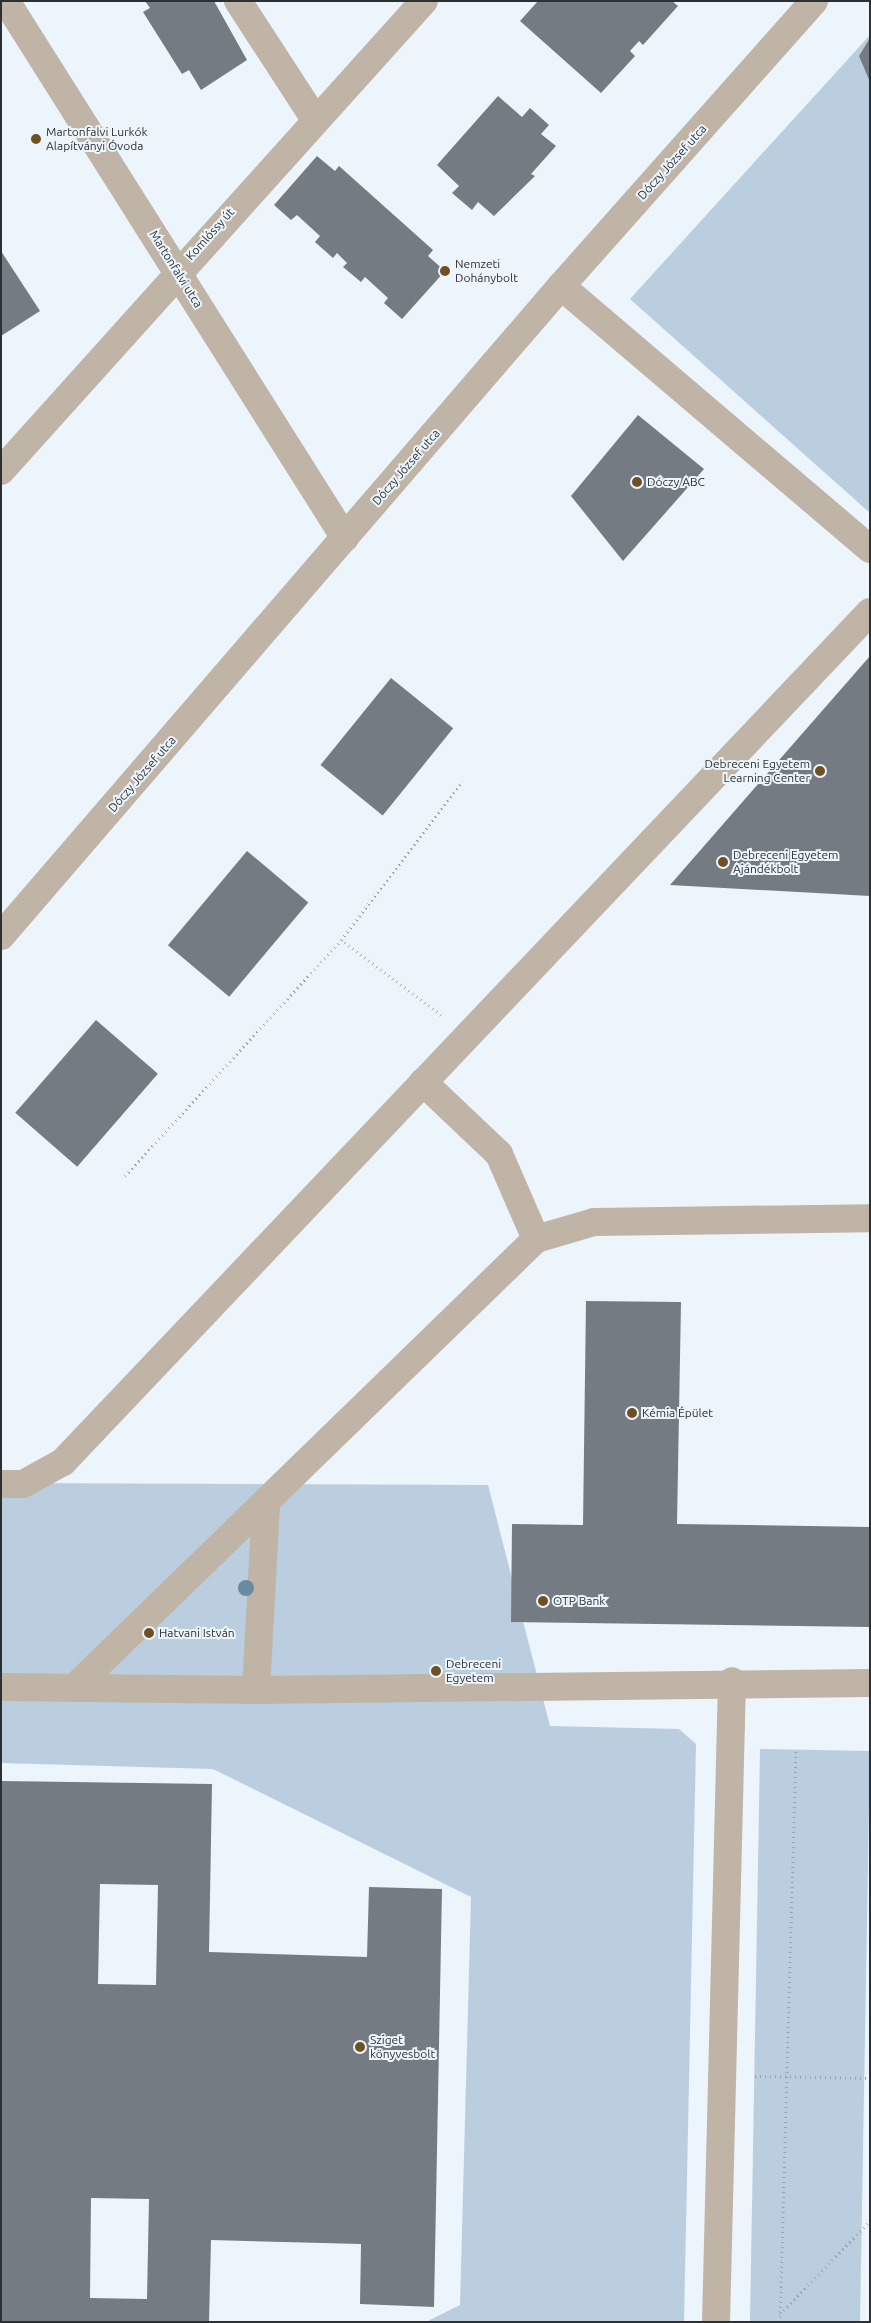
<!DOCTYPE html>
<html>
<head>
<meta charset="utf-8">
<style>
	body { margin:0 }
	#map { position:relative; width:871px; height:2323px; overflow:hidden; background:#ecf5fc; font-family:Ubuntu,sans-serif }
	div>[style] { position:absolute }
	.green>* { inset:0; background:#bacee0; transform-origin:0 0 }
	.building>* { inset:0; background:#747b82; transform-origin:0 0 }
	.path>* { height:3px; margin-top:-1.5px; transform-origin:0; background:repeating-linear-gradient(90deg,#9ca3a8 0 1px,transparent 0 5px) }
	.minor>* { height:28px; margin:-14px; padding:0 14px; transform-origin:14px; border-radius:14px; background:#bfb4a6 }
	.trees>* { width:16px; height:16px; margin:-8px; border-radius:50%; background:#6a8aa2 }
	.dots>* { width:14px; height:14px; translate:-50% -50%; box-sizing:border-box; border:2px solid #ecf5fc; border-radius:50% }
	span { translate:-50% -50%; white-space:nowrap; text-align:center; line-height:1.15; -webkit-text-stroke:4px #ecf5fc; paint-order:stroke }
	.poi-label { font-size:12px; color:#2d3032 }
	.left { translate:0 -50%; text-align:left }
	.right { translate:-100% -50%; text-align:right }
	.street-label { font-size:12px; color:#2d3032 }
	.frame { position:absolute; inset:0; border:2px solid #2d3032; pointer-events:none }
</style>
</head>
<body>
<div id="map">
	<div class="green">
		<div style="clip-path:polygon(870px 35px,870px 513px,630px 299px)"></div>
		<div style="clip-path:polygon(1px 1483px,488px 1485px,550px 1726px,679px 1729px,696px 1744px,684px 2322px,426px 2322px,460px 2305px,471px 1897px,213px 1769px,1px 1763px)"></div>
		<div style="left:760px;top:1749px;width:110px;height:573px;rotate:1deg"></div>
	</div>
	<div class="building">
		<div style="clip-path:polygon(145px 1px,214px 1px,247px 60px,201px 90px,189px 70px,182px 74px,143px 12px,150px 8px)"></div>
		<div style="clip-path:polygon(538px 1px,672px 1px,678px 6px,643px 45px,639px 41px,630px 51px,635px 56px,601px 93px,520px 21px)"></div>
		<div style="clip-path:polygon(870px 38px,870px 82px,859px 56px)"></div>
		<div style="clip-path:polygon(498px 96px,522px 117px,530px 108px,549px 125px,541px 134px,556px 146px,531px 174px,535px 176px,494px 216px,478px 202px,472px 210px,452px 193px,459px 186px,437px 165px)"></div>
		<div style="clip-path:polygon(317px 156px,335px 171px,339px 166px,433px 250px,428px 256px,445px 271px,402px 319px,384px 303px,388px 298px,365px 277px,361px 282px,343px 267px,347px 263px,337px 253px,333px 258px,315px 242px,320px 236px,297px 215px,291px 220px,274px 205px)"></div>
		<div style="clip-path:polygon(1px 251px,40px 311px,1px 336px)"></div>
		<div style="clip-path:polygon(638px 415px,704px 469px,623px 561px,571px 496px)"></div>
		<div style="clip-path:polygon(870px 656px,870px 896px,670px 885px)"></div>
		<div style="left:391px;top:678px;width:80px;height:112px;rotate:39deg"></div>
		<div style="left:247px;top:851px;width:80px;height:123px;rotate:40deg"></div>
		<div style="left:96px;top:1020px;width:82px;height:123px;rotate:41deg"></div>
		<div style="clip-path:polygon(586px 1301px,681px 1302px,677px 1524px,870px 1527px,870px 1627px,511px 1622px,512px 1524px,583px 1525px)"></div>
		<div style="clip-path:polygon(evenodd,1px 1781px,212px 1784px,209px 1952px,367px 1957px,369px 1887px,442px 1889px,434px 2307px,360px 2304px,361px 2244px,211px 2240px,209px 2322px,1px 2322px,1px 1781px,100px 1884px,158px 1885px,156px 1985px,98px 1984px,100px 1884px,1px 1781px,91px 2198px,149px 2199px,147px 2299px,90px 2298px,91px 2198px)"></div>
	</div>
	<div class="path">
		<div style="left:441px;top:1015px;width:125px;rotate:-143.1deg"></div>
		<div style="left:341px;top:940px;width:200px;rotate:-52.5deg"></div>
		<div style="left:125px;top:1176px;width:320px;rotate:-47.5deg"></div>
		<div style="left:755px;top:2076px;width:115px;rotate:1deg"></div>
		<div style="left:780px;top:2314px;width:129px;rotate:-45.9deg"></div>
		<div style="left:780px;top:2322px;width:573px;rotate:-88.4deg"></div>
	</div>
	<div class="minor">
		<div style="left:6px;top:1px;width:635px;rotate:57.74deg"></div>
		<div style="left:238px;top:1px;width:140px;rotate:57deg"></div>
		<div style="left:561px;top:286px;width:406px;rotate:40.4deg"></div>
		<div style="left:1px;top:471px;width:632px;rotate:-48.01deg"></div>
		<div style="left:1px;top:936px;width:858px;rotate:-49.25deg"></div>
		<div style="left:561px;top:286px;width:381px;rotate:-48.4deg"></div>
		<div style="left:423px;top:1082px;width:105px;rotate:43.5deg"></div>
		<div style="left:499px;top:1154px;width:93px;rotate:66.5deg"></div>
		<div style="left:1px;top:1484px;width:22px"></div>
		<div style="left:23px;top:1484px;width:46px;rotate:-28.8deg"></div>
		<div style="left:63px;top:1462px;width:1172px;rotate:-46.49deg"></div>
		<div style="left:1px;top:1687px;width:255px;rotate:0.7deg"></div>
		<div style="left:256px;top:1690px;width:614px;rotate:-0.65deg"></div>
		<div style="left:74px;top:1688px;width:644px;rotate:-44.18deg"></div>
		<div style="left:536px;top:1239px;width:60px;rotate:-16.3deg"></div>
		<div style="left:594px;top:1222px;width:276px;rotate:-0.8deg"></div>
		<div style="left:256px;top:1690px;width:184px;rotate:-86.9deg"></div>
		<div style="left:716px;top:2322px;width:641px;rotate:-88.57deg"></div>
	</div>
	<div class="trees">
		<div style="left:246px;top:1588px"></div>
	</div>
	<div class="dots">
		<div style="left:36px;top:139px;background:#6f5025"></div>
		<div style="left:445px;top:271px;background:#6f5025"></div>
		<div style="left:637px;top:482px;background:#6f5025"></div>
		<div style="left:820px;top:771px;background:#6f5025"></div>
		<div style="left:723px;top:862px;background:#6f5025"></div>
		<div style="left:632px;top:1413px;background:#6f5025"></div>
		<div style="left:543px;top:1601px;background:#6f5025"></div>
		<div style="left:149px;top:1633px;background:#6f5025"></div>
		<div style="left:436px;top:1671px;background:#6f5025"></div>
		<div style="left:360px;top:2047px;background:#6f5025"></div>
	</div>
	<div class="poi-label">
		<span class="left" style="left:46px;top:139px">Martonfalvi Lurkók<br>Alapítványi Óvoda</span>
		<span class="left" style="left:455px;top:271px">Nemzeti<br>Dohánybolt</span>
		<span class="left" style="left:647px;top:482px">Dóczy ABC</span>
		<span class="right" style="left:810px;top:771px">Debreceni Egyetem<br>Learning Center</span>
		<span class="left" style="left:733px;top:862px">Debreceni Egyetem<br>Ajándékbolt</span>
		<span class="left" style="left:642px;top:1413px">Kémia Épület</span>
		<span class="left" style="left:553px;top:1601px">OTP Bank</span>
		<span class="left" style="left:159px;top:1633px">Hatvani István</span>
		<span class="left" style="left:446px;top:1671px">Debreceni<br>Egyetem</span>
		<span class="left" style="left:370px;top:2047px">Sziget<br>könyvesbolt</span>
	</div>
	<div class="street-label">
		<span style="left:672px;top:162px;rotate:-48deg">Dóczy József utca</span>
		<span style="left:210px;top:234px;rotate:-48deg">Komlóssy út</span>
		<span style="left:176px;top:269px;rotate:58deg">Martonfalvi utca</span>
		<span style="left:406px;top:467px;rotate:-49deg">Dóczy József utca</span>
		<span style="left:142px;top:774px;rotate:-49deg">Dóczy József utca</span>
	</div>
	<div class="frame"></div>
</div>
</body>
</html>
